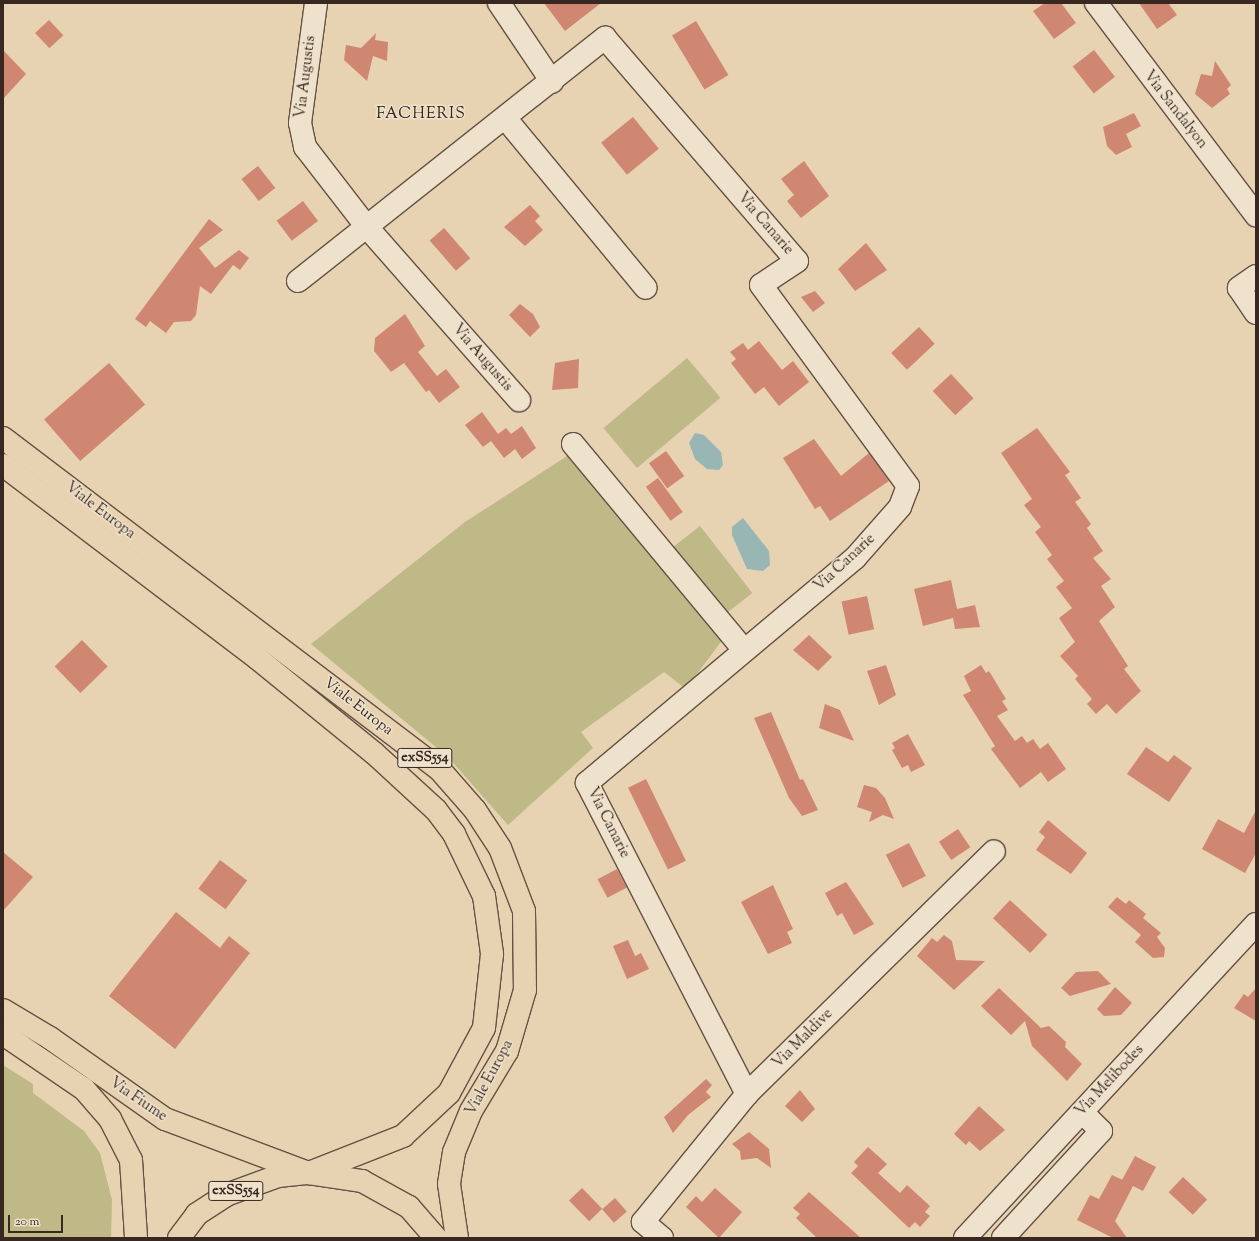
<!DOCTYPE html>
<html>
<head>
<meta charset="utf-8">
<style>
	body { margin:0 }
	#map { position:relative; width:1259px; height:1241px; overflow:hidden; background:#e7d2b1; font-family:"Sorts Mill Goudy",serif }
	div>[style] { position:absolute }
	.green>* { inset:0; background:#beb986; transform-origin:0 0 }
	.water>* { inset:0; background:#98b6b3 }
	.building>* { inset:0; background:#d08771; transform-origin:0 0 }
	.roads { filter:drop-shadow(1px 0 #645245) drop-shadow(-1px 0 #645245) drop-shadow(0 1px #645245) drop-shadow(0 -1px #645245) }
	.minor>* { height:22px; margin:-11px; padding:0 11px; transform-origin:11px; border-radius:11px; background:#efe2cc }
	.major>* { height:22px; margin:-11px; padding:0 11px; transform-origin:11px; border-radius:11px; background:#e7d2b1 }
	span { translate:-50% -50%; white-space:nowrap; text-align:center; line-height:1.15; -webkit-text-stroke:3px #efe2cc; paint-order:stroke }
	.shield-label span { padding:1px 3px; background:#efe2cc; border:1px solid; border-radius:3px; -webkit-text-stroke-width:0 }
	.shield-label { font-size:14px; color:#382821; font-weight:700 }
	.street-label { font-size:15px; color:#382821 }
	.neighbourhood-label { font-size:16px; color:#382821; letter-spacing:1px }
	.frame { position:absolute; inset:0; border:4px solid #382821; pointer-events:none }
	.scale { position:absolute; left:8px; top:1215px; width:55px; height:18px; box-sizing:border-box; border:2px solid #382821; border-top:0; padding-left:5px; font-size:12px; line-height:14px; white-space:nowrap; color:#382821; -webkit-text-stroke:3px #efe2cc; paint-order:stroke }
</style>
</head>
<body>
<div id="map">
	<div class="green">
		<div style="left:687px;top:358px;width:52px;height:109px;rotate:50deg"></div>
		<div style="clip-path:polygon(578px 449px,723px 639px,686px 689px,664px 672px,581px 732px,593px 748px,508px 825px,448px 757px,311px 644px,465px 522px)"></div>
		<div style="left:700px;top:526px;width:85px;height:39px;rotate:52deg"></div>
		<div style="clip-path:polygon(3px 1065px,33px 1084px,33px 1093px,84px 1131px,100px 1153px,112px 1200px,111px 1238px,3px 1238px)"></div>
	</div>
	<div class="water">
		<div style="clip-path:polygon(695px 433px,704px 435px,721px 452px,723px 465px,719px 470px,707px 469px,695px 459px,689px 443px)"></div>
		<div style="clip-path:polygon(743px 518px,769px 551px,770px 565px,763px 571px,747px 569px,732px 535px,732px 527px)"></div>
	</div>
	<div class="building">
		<div style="clip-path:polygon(544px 3px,601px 3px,565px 31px)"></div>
		<div style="clip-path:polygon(1045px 3px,1061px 3px,1076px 23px,1054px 39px,1033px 11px)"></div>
		<div style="clip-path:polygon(1139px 3px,1168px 3px,1177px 15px,1157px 29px)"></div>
		<div style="left:49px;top:20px;width:21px;height:19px;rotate:47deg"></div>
		<div style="left:696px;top:21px;width:63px;height:28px;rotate:59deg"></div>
		<div style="clip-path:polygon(376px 33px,375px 40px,388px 42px,387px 61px,373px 56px,367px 81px,344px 60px,346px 45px,361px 48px)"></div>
		<div style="clip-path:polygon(3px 50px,26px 74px,3px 99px)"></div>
		<div style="left:1094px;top:50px;width:34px;height:27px;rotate:52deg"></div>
		<div style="clip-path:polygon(1215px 61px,1231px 85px,1227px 89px,1230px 94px,1212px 108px,1195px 94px,1201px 74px,1212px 76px)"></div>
		<div style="clip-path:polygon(1134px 113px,1141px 126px,1126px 134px,1132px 147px,1116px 155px,1107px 146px,1103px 127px)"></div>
		<div style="left:633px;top:117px;width:41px;height:41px;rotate:51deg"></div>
		<div style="clip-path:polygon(804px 161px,829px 196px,801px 218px,787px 201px,794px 195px,781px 179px)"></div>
		<div style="left:258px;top:166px;width:28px;height:21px;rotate:52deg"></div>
		<div style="left:303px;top:201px;width:25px;height:33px;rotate:53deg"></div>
		<div style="clip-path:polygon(530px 205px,540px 216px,535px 221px,543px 230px,525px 246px,504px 227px)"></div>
		<div style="clip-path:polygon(209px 219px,223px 230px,199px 248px,215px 268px,239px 250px,249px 258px,240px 270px,233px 265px,211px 294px,200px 286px,196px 315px,191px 321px,174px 322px,166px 333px,150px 321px,146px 327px,135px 319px)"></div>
		<div style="left:444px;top:228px;width:40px;height:19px;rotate:49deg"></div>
		<div style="clip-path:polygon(866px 243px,887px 270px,855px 291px,838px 269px)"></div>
		<div style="clip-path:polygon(815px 291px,825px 303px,813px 312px,801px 297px)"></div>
		<div style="clip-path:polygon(520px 304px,533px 314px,540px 327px,530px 337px,509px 315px)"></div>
		<div style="clip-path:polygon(405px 314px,425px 346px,418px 352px,437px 376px,446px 369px,460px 387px,439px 403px,429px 390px,426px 392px,404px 363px,391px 372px,374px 351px,375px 338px)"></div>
		<div style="left:919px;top:327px;width:23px;height:38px;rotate:47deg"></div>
		<div style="clip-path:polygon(759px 341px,782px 370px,793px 361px,809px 382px,779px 406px,764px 387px,755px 394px,731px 363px,736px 359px,730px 352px,743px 343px,748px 350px)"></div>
		<div style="clip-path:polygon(579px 359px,578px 388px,552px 390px,555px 363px)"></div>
		<div style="left:109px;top:363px;width:55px;height:86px;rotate:49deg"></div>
		<div style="left:951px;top:374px;width:33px;height:25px;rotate:47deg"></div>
		<div style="clip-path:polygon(482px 412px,498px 434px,506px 428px,511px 434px,522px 426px,536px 448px,522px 459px,515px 449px,504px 458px,491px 441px,483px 447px,465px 425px)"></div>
		<div style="clip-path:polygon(1037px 428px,1070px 472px,1065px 475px,1081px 498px,1075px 502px,1091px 524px,1087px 528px,1103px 551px,1093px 558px,1111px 579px,1101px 586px,1115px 607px,1099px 621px,1128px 666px,1124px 669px,1141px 691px,1116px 714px,1107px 704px,1096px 714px,1087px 704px,1092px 699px,1075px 679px,1078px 676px,1060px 656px,1075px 642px,1059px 618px,1072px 608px,1056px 587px,1064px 581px,1047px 559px,1052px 555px,1035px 532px,1041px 527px,1024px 505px,1032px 499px,1001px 453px)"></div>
		<div style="clip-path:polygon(814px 439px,841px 476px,869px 453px,889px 481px,830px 521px,820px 506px,815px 509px,783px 458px)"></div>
		<div style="left:666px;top:451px;width:31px;height:21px;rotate:54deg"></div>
		<div style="left:658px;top:478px;width:42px;height:15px;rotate:54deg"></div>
		<div style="clip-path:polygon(951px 580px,957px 609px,975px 605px,980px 627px,955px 629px,953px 618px,923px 626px,914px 589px)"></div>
		<div style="left:867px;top:596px;width:34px;height:26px;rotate:78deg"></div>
		<div style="clip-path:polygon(809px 635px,832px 657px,818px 671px,793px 650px)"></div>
		<div style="left:82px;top:640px;width:37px;height:38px;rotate:46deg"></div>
		<div style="clip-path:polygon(886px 665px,896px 695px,879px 705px,867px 671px)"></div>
		<div style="clip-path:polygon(981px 665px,986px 673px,989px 671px,1006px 699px,1002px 701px,1008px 710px,997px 716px,1015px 741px,1022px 736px,1027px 743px,1033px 739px,1040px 749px,1048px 743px,1066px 769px,1048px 782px,1041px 772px,1020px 788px,991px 749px,995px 746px,963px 695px,971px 691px,964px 676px)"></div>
		<div style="clip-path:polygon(825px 704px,840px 710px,854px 741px,819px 728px)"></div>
		<div style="clip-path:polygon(771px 712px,800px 780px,803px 779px,818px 810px,802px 816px,789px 798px,754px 718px)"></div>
		<div style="clip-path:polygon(908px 734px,925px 765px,911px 772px,908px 765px,902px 768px,892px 750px,895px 748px,892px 743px)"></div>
		<div style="clip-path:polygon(1146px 747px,1168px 762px,1174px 755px,1192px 768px,1169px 802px,1127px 774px)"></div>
		<div style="left:646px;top:779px;width:91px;height:20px;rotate:64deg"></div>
		<div style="clip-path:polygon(864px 785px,876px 788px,885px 798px,894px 819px,883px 815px,869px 822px,872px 812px,857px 807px)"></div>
		<div style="clip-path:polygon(1256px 810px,1256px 853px,1245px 873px,1202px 849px,1218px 819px,1244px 833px)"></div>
		<div style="clip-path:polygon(1048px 820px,1087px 853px,1071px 874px,1036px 850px,1045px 837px,1039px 832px)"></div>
		<div style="left:958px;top:829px;width:22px;height:23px;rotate:56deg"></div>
		<div style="left:909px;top:843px;width:37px;height:26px;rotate:63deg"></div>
		<div style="clip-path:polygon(3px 852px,33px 877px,3px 911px)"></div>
		<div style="left:220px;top:860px;width:34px;height:36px;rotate:37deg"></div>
		<div style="left:617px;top:869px;width:21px;height:22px;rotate:62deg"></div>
		<div style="clip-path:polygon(846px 882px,874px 924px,854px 935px,842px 913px,837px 916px,825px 893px)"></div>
		<div style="clip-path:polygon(773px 885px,793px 929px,787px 932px,792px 943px,768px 954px,741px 902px)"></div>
		<div style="clip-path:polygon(1117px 897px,1126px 904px,1129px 900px,1146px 914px,1143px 918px,1161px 933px,1157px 937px,1165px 948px,1164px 957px,1153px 958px,1135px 942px,1141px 935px,1108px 907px)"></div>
		<div style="left:1010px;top:900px;width:51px;height:25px;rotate:43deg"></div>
		<div style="clip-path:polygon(176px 912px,220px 948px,229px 936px,250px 953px,175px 1049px,109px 996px)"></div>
		<div style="clip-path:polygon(944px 935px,952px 941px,956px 960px,985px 961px,954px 990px,917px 956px,932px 938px,937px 942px)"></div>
		<div style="clip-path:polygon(628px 940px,635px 956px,641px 953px,649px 969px,627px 979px,613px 946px)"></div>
		<div style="clip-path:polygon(1098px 971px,1111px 984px,1070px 996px,1061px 988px,1076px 972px)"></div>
		<div style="clip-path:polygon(1115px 987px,1132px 1003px,1121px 1015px,1104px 1016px,1097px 1009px)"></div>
		<div style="clip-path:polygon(999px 988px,1041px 1028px,1049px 1026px,1066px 1042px,1065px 1047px,1082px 1064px,1067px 1081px,1032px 1046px,1025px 1021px,1011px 1035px,981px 1006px)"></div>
		<div style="clip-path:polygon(1256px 988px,1256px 1021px,1234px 1008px,1244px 994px,1248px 997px)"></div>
		<div style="clip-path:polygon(706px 1079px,712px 1085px,706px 1092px,711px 1097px,688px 1115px,673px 1133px,664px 1117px)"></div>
		<div style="clip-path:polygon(800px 1090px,815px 1109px,802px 1122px,785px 1106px)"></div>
		<div style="clip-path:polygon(979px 1106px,1005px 1130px,980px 1151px,969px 1141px,966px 1145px,954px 1134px)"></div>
		<div style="clip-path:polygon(749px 1132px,769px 1149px,771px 1168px,757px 1158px,741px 1160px,740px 1151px,732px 1144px)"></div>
		<div style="clip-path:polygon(868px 1147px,887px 1164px,878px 1173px,900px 1193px,907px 1185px,930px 1206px,925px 1212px,930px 1216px,920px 1227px,915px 1222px,909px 1228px,851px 1173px,858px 1166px,854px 1162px)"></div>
		<div style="clip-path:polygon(1135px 1156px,1156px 1167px,1143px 1191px,1133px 1186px,1115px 1221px,1127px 1238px,1113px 1238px,1077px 1220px,1090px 1195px,1099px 1199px,1112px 1175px,1127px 1182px,1122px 1180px)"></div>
		<div style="left:1183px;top:1177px;width:33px;height:21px;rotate:43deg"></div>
		<div style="left:582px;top:1188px;width:29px;height:18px;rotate:46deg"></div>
		<div style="clip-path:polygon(715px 1188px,742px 1212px,719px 1238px,686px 1207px,696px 1196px,702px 1202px)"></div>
		<div style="clip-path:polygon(809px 1192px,861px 1238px,817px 1238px,796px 1218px,800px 1214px,793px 1208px)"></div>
		<div style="left:615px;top:1198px;width:18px;height:17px;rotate:49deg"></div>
	</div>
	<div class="roads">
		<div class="minor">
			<div style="left:316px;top:3px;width:121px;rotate:97.6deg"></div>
			<div style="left:300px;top:123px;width:25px;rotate:78deg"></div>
			<div style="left:305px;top:147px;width:100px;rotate:52.3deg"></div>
			<div style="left:366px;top:226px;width:232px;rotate:48.7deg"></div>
			<div style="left:499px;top:3px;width:95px;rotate:56.1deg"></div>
			<div style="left:1096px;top:3px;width:266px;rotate:53deg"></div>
			<div style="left:506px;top:119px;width:219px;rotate:50.4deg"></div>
			<div style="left:1256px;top:276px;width:21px;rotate:145deg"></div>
			<div style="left:1239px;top:288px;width:30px;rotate:56deg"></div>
			<div style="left:298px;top:281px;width:392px;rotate:-38.4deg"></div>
			<div style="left:605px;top:38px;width:294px;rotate:49.3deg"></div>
			<div style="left:797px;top:261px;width:43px;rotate:146.3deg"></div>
			<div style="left:761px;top:285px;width:249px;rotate:53.8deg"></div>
			<div style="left:908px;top:486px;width:22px;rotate:111deg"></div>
			<div style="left:900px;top:507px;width:68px;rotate:131.4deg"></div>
			<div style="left:855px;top:558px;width:350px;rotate:140deg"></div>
			<div style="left:587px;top:783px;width:350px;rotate:62.8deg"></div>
			<div style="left:573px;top:444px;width:268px;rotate:50.3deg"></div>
			<div style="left:662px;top:1238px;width:25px;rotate:-140deg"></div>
			<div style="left:643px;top:1222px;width:165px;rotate:-50.9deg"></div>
			<div style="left:747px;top:1094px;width:346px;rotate:-44.5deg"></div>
			<div style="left:965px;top:1238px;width:428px;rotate:-47.2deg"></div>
			<div style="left:1003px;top:1238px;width:145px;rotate:-47.5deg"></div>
			<div style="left:1101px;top:1131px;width:27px;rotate:-135deg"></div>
		</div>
		<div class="major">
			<div style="left:3px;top:438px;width:549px;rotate:37.22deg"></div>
			<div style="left:440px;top:770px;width:53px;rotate:48.8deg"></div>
			<div style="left:475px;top:810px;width:45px;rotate:56.7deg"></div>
			<div style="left:500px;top:848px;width:67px;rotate:69.1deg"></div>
			<div style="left:524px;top:911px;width:79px;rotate:89.3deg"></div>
			<div style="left:525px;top:990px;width:64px;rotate:106.4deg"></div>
			<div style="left:507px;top:1051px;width:70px;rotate:121deg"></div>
			<div style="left:471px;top:1111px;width:44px;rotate:112.5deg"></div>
			<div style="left:454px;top:1152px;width:32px;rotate:99deg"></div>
			<div style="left:449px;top:1184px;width:55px;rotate:81.6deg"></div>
			<div style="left:3px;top:465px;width:319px;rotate:37.2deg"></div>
			<div style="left:257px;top:658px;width:151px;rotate:39.1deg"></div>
			<div style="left:374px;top:753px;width:84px;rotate:42.6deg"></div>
			<div style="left:436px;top:810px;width:30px;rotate:53deg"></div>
			<div style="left:454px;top:834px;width:69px;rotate:64.2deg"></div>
			<div style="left:484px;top:896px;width:59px;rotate:82.1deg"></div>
			<div style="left:492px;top:954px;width:74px;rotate:96.2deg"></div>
			<div style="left:484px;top:1028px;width:74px;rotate:118.3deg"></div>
			<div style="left:449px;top:1093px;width:63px;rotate:136.9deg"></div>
			<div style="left:403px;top:1136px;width:101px;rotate:158.5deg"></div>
			<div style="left:3px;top:1010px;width:55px;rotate:30.8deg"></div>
			<div style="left:50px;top:1038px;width:141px;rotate:35.2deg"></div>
			<div style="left:165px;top:1119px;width:154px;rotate:20.6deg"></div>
			<div style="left:3px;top:1034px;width:98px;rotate:34.2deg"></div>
			<div style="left:84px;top:1089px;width:40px;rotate:49deg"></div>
			<div style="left:110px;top:1119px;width:46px;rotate:62.9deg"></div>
			<div style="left:131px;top:1160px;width:78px;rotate:86.3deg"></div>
			<div style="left:179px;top:1238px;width:30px;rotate:-53deg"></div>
			<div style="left:197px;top:1214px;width:35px;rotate:-33deg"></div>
			<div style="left:226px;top:1195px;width:55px;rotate:-20.1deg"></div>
			<div style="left:278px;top:1176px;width:31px;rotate:-6deg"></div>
			<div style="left:309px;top:1173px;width:54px;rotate:8.6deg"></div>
			<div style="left:362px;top:1181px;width:54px;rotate:29deg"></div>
			<div style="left:409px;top:1207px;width:41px;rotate:48.9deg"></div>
		</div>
	</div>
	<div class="shield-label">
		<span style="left:425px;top:758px">exSS554</span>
		<span style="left:236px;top:1191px">exSS554</span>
	</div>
	<div class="street-label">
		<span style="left:306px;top:77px;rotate:-83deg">Via Augustis</span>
		<span style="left:1175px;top:110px;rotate:52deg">Via Sandalyon</span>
		<span style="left:765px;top:224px;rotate:49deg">Via Canarie</span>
		<span style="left:482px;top:358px;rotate:49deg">Via Augustis</span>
		<span style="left:100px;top:511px;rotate:37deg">Viale Europa</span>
		<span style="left:845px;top:563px;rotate:-43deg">Via Canarie</span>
		<span style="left:358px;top:707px;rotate:38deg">Viale Europa</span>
		<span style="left:608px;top:823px;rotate:63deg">Via Canarie</span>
		<span style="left:803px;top:1039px;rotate:-45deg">Via Maldive</span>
		<span style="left:490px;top:1078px;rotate:-62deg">Viale Europa</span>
		<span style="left:1110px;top:1081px;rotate:-47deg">Via Melibodes</span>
		<span style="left:138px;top:1100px;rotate:34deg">Via Fiume</span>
	</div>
	<div class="neighbourhood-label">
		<span style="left:421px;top:115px">FACHERIS</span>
	</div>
	<div class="frame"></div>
	<div class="scale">20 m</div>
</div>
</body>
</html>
